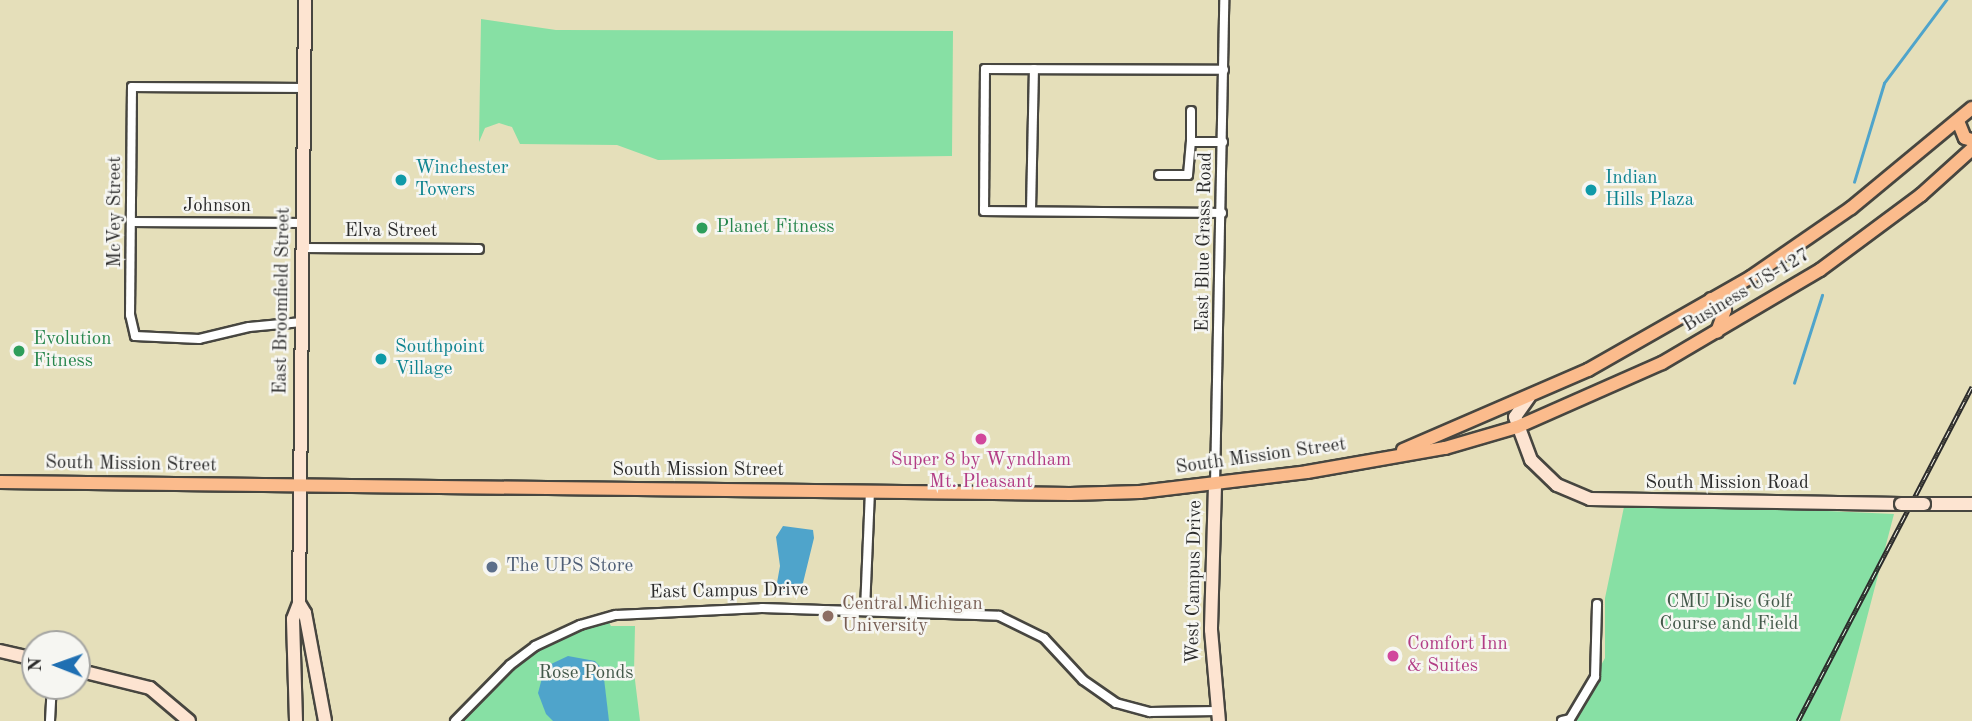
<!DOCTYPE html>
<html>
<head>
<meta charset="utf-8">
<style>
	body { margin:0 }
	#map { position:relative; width:1972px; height:721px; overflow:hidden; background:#e5dfba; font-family:"Old Standard TT",serif }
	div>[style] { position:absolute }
	.green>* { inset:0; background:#87e0a4 }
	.water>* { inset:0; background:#4fa4cb }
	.stream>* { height:2.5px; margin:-1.25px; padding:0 1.25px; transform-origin:1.25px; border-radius:1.25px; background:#4fa4cb }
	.roads { filter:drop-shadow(2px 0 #474640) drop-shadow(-2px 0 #474640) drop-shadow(0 2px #474640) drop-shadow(0 -2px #474640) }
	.street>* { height:8px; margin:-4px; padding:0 4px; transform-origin:4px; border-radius:4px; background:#fff }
	.secondary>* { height:12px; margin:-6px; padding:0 6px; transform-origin:6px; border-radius:6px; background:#fde4d1 }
	.primary>* { height:12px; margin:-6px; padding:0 6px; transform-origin:6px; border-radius:6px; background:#fbbb8c }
	.rail>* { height:5px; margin-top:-2.5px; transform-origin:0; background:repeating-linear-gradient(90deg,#f6f6f2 0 8px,#2b2b2b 0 16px); box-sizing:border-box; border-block:2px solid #2b2b2b }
	.bridges { filter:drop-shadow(2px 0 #474640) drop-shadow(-2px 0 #474640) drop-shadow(0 2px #474640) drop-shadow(0 -2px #474640) }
	.secondary-bridge>* { height:12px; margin:-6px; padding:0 6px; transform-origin:6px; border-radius:6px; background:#fde4d1 }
	.dots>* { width:19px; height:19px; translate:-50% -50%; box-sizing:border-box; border:4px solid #f6f6f2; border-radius:50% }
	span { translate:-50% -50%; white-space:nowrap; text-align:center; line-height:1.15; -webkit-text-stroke:5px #f6f6f2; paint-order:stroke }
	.culture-label { font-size:19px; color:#0d838f }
	.left { translate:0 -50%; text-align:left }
	.street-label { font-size:19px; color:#2b2b2b }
	.leisure-label { font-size:19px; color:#27864d }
	.hotel-label { font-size:19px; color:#b23c85 }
	.service-label { font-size:19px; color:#4e5e75 }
	.park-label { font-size:19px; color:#425849 }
	.education-label { font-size:19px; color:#785e54 }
	.north { position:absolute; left:21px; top:630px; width:70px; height:70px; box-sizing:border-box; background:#f6f6f2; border:2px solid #a5a5a2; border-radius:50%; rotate:271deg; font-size:19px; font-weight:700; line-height:28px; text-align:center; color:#2b2b2b }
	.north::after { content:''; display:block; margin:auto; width:24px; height:32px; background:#1f6fb2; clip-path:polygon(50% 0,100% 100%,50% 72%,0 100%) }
</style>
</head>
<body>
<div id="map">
	<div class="green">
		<div style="clip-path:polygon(481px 19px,556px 30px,953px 31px,952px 156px,658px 160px,617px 145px,520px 144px,512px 127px,499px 123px,485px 128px,479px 142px)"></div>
		<div style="clip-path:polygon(1625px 502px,1894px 514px,1840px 721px,1570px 721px,1605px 658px,1605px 598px)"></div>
		<div style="clip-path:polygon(606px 616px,611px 626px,635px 626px,634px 672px,640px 721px,455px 721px,524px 654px)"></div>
	</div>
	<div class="water">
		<div style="clip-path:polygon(783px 526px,813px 530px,814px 538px,802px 587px,788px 595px,775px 594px,780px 566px,776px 537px)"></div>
		<div style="clip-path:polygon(568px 656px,595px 661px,603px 670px,609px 721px,553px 721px,546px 714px,538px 693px,542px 678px,549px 665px)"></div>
	</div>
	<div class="stream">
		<div style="left:1854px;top:182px;width:103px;rotate:-73.1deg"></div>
		<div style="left:1884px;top:83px;width:104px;rotate:-53.2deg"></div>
		<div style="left:1794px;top:383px;width:92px;rotate:-72.3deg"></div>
	</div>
	<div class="roads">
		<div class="street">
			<div style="left:1191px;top:111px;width:31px;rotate:90deg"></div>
			<div style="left:1191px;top:142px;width:32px"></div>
			<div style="left:1159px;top:175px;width:29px"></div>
			<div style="left:1188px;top:175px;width:33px;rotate:-85deg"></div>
			<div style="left:1031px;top:210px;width:141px;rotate:-88.8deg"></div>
			<div style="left:1222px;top:213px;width:238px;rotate:-179.5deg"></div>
			<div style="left:984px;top:211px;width:142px;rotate:-89.6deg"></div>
			<div style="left:985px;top:69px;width:239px;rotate:0.2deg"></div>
			<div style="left:131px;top:222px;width:172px;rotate:0.3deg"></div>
			<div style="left:303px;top:248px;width:176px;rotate:0.3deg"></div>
			<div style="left:302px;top:322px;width:53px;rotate:174.6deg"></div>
			<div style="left:249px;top:327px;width:51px;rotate:166.5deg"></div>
			<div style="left:199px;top:339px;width:64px;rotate:-177.3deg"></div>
			<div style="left:135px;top:336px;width:22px;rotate:-103deg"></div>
			<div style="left:130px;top:315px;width:228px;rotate:-89.5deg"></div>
			<div style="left:132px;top:87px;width:172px;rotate:0.3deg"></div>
			<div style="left:1215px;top:485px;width:485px;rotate:-88.9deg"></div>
			<div style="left:865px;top:610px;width:118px;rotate:-87.6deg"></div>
			<div style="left:50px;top:721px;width:35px;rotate:-87deg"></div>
			<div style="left:455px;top:721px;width:78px;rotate:-45.5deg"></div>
			<div style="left:510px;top:665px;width:31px;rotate:-37deg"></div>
			<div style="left:535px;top:646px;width:50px;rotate:-25deg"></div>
			<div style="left:580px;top:625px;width:37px;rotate:-16deg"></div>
			<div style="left:616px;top:615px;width:146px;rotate:-2.7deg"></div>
			<div style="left:762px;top:608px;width:237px;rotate:1.9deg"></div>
			<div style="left:999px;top:616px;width:50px;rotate:26.1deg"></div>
			<div style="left:1044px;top:638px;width:57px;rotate:47.1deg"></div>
			<div style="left:1083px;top:680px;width:40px;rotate:34.9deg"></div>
			<div style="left:1116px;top:703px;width:35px;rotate:15deg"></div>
			<div style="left:1150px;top:712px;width:68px;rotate:-0.8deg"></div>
			<div style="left:1562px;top:721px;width:8px;rotate:-14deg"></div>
			<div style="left:1570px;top:719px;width:49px;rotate:-59.2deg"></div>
			<div style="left:1595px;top:677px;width:73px;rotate:-88.4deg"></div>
		</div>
		<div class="secondary">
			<div style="left:1529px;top:397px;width:24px;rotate:125deg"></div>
			<div style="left:1515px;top:417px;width:46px;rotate:69.6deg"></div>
			<div style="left:1531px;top:460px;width:36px;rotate:44deg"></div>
			<div style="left:1557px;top:485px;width:36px;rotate:23deg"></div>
			<div style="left:1590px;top:499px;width:311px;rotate:0.9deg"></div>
			<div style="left:1215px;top:485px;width:145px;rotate:91.6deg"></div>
			<div style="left:1211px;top:630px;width:91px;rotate:85deg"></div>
			<div style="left:1924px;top:504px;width:48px"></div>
			<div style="left:299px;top:603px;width:12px;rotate:59deg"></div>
			<div style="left:305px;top:613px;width:110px;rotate:79.5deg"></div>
			<div style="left:0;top:651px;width:36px;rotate:13deg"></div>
			<div style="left:77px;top:670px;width:75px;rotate:13.9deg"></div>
			<div style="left:150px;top:688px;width:51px;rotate:40.2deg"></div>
			<div style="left:296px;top:721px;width:102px;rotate:-91.7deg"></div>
			<div style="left:293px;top:619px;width:17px;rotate:-69deg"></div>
			<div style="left:299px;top:603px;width:603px;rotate:-89.43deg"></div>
		</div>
		<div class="primary">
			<div style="left:1958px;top:121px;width:18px;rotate:68deg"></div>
			<div style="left:1965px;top:138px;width:7px;rotate:16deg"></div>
			<div style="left:1711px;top:299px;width:10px;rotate:17deg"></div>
			<div style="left:1721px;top:302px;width:9px;rotate:63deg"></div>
			<div style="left:1725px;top:310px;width:23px;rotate:110deg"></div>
			<div style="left:1403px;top:450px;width:202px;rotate:-23.4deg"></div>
			<div style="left:1588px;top:370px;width:188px;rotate:-29.7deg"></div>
			<div style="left:1751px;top:277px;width:121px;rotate:-34.6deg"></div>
			<div style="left:1851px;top:208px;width:157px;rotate:-39.6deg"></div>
			<div style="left:0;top:482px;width:1070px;rotate:0.64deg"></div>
			<div style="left:1070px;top:494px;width:70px;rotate:-1.6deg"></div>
			<div style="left:1140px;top:492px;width:168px;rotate:-6.8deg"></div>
			<div style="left:1307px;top:472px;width:140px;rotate:-9.9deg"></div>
			<div style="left:1445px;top:448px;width:75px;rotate:-16.3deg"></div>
			<div style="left:1517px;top:427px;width:158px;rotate:-23.8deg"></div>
			<div style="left:1662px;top:363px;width:183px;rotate:-30.5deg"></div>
			<div style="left:1820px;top:270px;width:126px;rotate:-36.6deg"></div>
			<div style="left:1921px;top:195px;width:69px;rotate:-42deg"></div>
		</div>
	</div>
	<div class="rail">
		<div style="left:1798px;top:721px;width:377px;rotate:-62.5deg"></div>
	</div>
	<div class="bridges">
		<div class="secondary-bridge">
			<div style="left:1901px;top:504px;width:23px"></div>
		</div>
	</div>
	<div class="dots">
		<div style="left:401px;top:180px;background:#0f9aa8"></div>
		<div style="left:1591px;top:190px;background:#0f9aa8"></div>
		<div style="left:702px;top:228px;background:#2e9e5b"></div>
		<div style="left:19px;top:351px;background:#2e9e5b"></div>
		<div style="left:381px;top:359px;background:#0f9aa8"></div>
		<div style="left:981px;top:439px;background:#d1479c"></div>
		<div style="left:492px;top:567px;background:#5c6f8a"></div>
		<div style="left:828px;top:616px;background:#8d6e63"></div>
		<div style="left:1393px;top:656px;background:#d1479c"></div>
	</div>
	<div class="culture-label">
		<span class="left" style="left:415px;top:180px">Winchester<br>Towers</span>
		<span class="left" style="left:1605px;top:190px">Indian<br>Hills Plaza</span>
		<span class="left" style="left:395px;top:359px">Southpoint<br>Village</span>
	</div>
	<div class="street-label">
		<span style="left:217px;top:207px">Johnson</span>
		<span style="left:116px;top:212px;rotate:-90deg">McVey Street</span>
		<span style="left:391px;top:232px">Elva Street</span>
		<span style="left:1205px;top:242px;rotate:-89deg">East Blue Grass Road</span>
		<span style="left:1747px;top:291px;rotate:-31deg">Business US-127</span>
		<span style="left:283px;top:301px;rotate:-89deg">East Broomfield Street</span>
		<span style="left:1261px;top:457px;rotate:-8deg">South Mission Street</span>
		<span style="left:131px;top:465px;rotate:1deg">South Mission Street</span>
		<span style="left:698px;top:471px">South Mission Street</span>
		<span style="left:1727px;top:484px">South Mission Road</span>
		<span style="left:1195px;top:582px;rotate:-89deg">West Campus Drive</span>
		<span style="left:729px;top:592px;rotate:-1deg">East Campus Drive</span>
	</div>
	<div class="leisure-label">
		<span class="left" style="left:716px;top:228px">Planet Fitness</span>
		<span class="left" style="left:33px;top:351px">Evolution<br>Fitness</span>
	</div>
	<div class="hotel-label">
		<span style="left:981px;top:472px">Super 8 by Wyndham<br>Mt. Pleasant</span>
		<span class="left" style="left:1407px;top:656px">Comfort Inn<br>&amp; Suites</span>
	</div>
	<div class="service-label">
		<span class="left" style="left:506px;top:567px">The UPS Store</span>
	</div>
	<div class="park-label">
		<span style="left:1729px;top:614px">CMU Disc Golf<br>Course and Field</span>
		<span style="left:586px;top:674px">Rose Ponds</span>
	</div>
	<div class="education-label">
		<span class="left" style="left:842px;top:616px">Central Michigan<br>University</span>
	</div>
	<div class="north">N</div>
</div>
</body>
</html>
